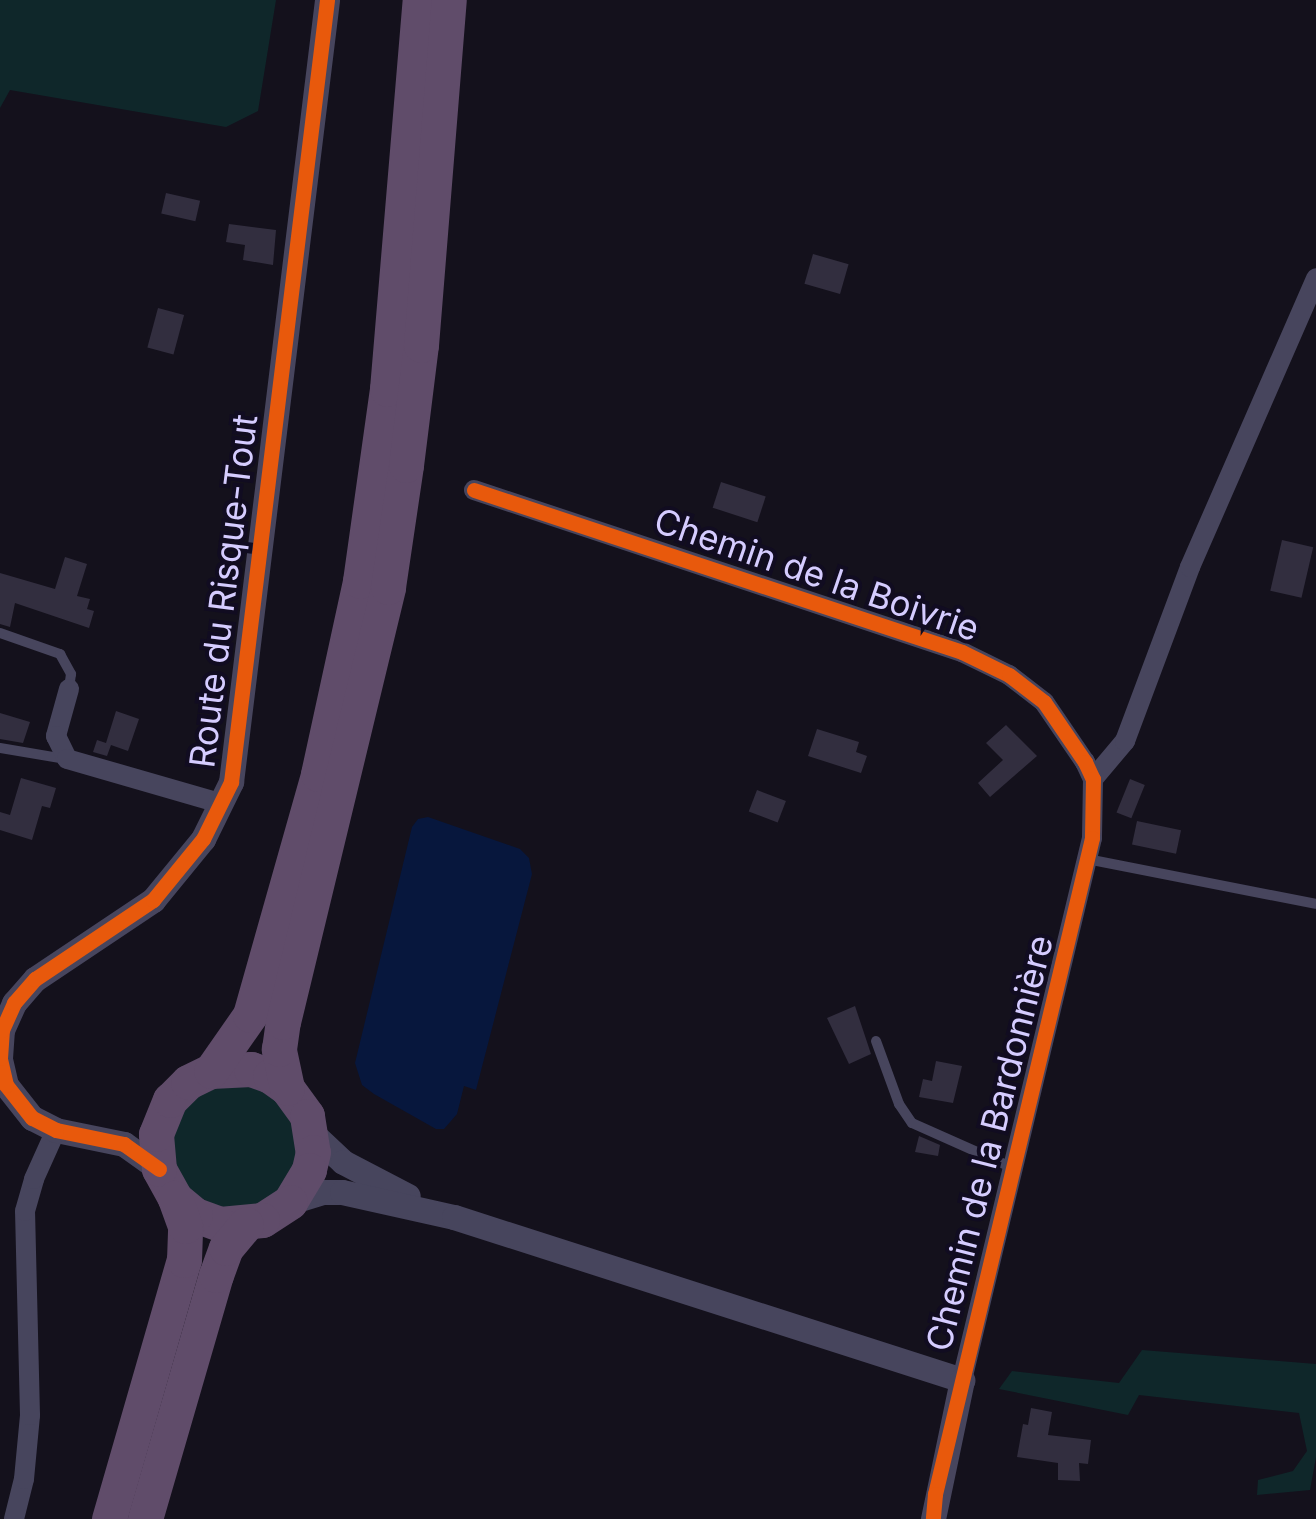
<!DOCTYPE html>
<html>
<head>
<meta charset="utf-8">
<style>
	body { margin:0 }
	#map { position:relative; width:1316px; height:1519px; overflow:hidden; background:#14111c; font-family:Inter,sans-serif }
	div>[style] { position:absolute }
	.green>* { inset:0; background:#0f272a }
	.round { border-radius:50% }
	.water>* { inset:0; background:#07173d }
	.building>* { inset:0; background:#322e3f; transform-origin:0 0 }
	.service>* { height:10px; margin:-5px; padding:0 5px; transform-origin:5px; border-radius:5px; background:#47455d }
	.minor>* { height:20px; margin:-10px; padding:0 10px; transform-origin:10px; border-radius:10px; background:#47455d }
	.tertiary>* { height:25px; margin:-12.5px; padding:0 12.5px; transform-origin:12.5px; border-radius:12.5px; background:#47455d }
	.trunk>* { height:35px; margin:-17.5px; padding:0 17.5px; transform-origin:17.5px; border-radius:17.5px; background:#604c6a }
	.cycleway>* { height:15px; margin:-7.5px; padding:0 7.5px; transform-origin:7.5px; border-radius:7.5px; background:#e8590c }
	span { translate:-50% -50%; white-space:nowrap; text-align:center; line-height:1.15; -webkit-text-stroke:8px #110c21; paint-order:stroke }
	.street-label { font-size:35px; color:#d5ccff }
</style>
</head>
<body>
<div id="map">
	<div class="green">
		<div style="clip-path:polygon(0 0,276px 0,258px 111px,226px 127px,10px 90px,0 108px)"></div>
		<div class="round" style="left:172px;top:1082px;width:126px;height:126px"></div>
		<div style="clip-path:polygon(1142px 1350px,1316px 1364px,1316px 1457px,1310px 1490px,1257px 1495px,1258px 1480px,1293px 1471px,1307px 1451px,1299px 1413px,1139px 1395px,1128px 1415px,999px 1389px,1012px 1371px,1119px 1383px)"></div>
	</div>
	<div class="water">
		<div style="clip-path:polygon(428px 817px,520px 849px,529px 858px,532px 874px,476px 1090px,464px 1086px,457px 1114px,444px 1129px,436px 1129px,374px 1094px,362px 1085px,355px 1063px,412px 827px,418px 819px)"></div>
	</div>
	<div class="building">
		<div style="left:166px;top:193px;width:35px;height:21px;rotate:13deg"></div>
		<div style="clip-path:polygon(229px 224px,276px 230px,273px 265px,243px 260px,245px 245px,226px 242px)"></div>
		<div style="left:813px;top:254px;width:37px;height:31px;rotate:16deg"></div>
		<div style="left:158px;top:308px;width:27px;height:41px;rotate:15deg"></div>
		<div style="left:721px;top:482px;width:47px;height:27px;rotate:18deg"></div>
		<div style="left:1282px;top:540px;width:32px;height:52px;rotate:13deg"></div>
		<div style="clip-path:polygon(65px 557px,87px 564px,77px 596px,90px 599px,87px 609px,94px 611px,89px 628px,15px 603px,10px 627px,0 624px,0 573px,55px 589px)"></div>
		<div style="clip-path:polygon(116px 711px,139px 719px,128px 751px,111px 745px,107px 756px,93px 752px,97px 740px,106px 743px)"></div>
		<div style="clip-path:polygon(0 713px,30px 722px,23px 743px,0 739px)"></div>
		<div style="clip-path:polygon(1006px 725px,1037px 756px,990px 797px,978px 783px,1003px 760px,986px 743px)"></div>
		<div style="clip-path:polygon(817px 729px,859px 742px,856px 752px,867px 756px,861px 773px,808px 756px)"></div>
		<div style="clip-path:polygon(21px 778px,56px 788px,50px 808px,42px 806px,32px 840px,0 830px,0 812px,10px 815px)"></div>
		<div style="left:1130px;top:779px;width:16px;height:36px;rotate:22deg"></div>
		<div style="left:757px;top:790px;width:31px;height:23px;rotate:21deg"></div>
		<div style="left:1137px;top:821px;width:45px;height:24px;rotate:12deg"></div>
		<div style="clip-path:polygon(855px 1006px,871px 1054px,849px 1064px,827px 1018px)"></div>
		<div style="clip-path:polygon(936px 1061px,962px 1066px,953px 1103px,919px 1097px,923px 1079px,932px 1081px)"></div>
		<div style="clip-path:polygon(919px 1136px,940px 1145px,938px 1156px,915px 1152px)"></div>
		<div style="clip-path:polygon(1031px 1408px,1052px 1412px,1048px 1435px,1091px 1440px,1088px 1464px,1079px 1463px,1080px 1481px,1058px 1480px,1058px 1463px,1017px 1457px,1023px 1424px,1028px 1425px)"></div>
	</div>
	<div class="service">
		<div style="left:0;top:633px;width:64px;rotate:19.3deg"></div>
		<div style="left:60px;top:654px;width:23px;rotate:61deg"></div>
		<div style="left:71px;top:674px;width:15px;rotate:98deg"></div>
		<div style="left:0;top:748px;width:67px;rotate:9.5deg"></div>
		<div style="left:1087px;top:859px;width:233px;rotate:11.1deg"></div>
		<div style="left:876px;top:1041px;width:67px;rotate:69.9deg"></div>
		<div style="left:899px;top:1104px;width:23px;rotate:56deg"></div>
		<div style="left:912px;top:1123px;width:111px;rotate:24deg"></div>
	</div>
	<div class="minor">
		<div style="left:474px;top:490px;width:514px;rotate:18.36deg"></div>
		<div style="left:962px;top:652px;width:52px;rotate:26.1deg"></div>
		<div style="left:1009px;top:675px;width:44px;rotate:37.6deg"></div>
		<div style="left:1044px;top:702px;width:73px;rotate:55.7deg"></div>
		<div style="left:1085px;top:762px;width:19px;rotate:65deg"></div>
		<div style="left:1093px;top:779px;width:59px;rotate:91deg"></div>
		<div style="left:1092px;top:838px;width:557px;rotate:103.49deg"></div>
		<div style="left:69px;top:689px;width:49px;rotate:105.5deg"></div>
		<div style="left:56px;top:736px;width:25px;rotate:64deg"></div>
		<div style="left:67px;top:759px;width:162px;rotate:16.1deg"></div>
		<div style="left:1093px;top:779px;width:50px;rotate:-49.9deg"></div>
		<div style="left:1125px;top:741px;width:186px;rotate:-69.5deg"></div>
		<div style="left:1190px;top:567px;width:315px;rotate:-66.4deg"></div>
		<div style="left:14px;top:1519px;width:41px;rotate:-76deg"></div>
		<div style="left:24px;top:1479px;width:64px;rotate:-84.6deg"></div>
		<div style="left:30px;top:1415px;width:204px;rotate:-91.4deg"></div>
		<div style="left:25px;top:1211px;width:33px;rotate:-74deg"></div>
		<div style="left:34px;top:1179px;width:54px;rotate:-65.8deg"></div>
	</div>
	<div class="tertiary">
		<div style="left:312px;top:1133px;width:42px;rotate:43.1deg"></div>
		<div style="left:343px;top:1162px;width:73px;rotate:27.6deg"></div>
		<div style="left:159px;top:1169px;width:43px;rotate:-144.5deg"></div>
		<div style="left:124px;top:1144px;width:69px;rotate:-168.4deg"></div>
		<div style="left:56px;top:1130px;width:27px;rotate:-153deg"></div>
		<div style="left:32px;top:1118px;width:42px;rotate:-128.2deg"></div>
		<div style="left:6px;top:1085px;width:28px;rotate:-103deg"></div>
		<div style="left:0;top:1058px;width:28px;rotate:-86deg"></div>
		<div style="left:2px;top:1030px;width:30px;rotate:-66deg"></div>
		<div style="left:14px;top:1003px;width:32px;rotate:-49deg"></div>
		<div style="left:35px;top:979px;width:142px;rotate:-33.8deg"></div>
		<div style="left:153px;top:900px;width:79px;rotate:-50.7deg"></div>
		<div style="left:203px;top:839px;width:64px;rotate:-63.8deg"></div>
		<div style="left:231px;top:782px;width:788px;rotate:-83deg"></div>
		<div style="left:290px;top:1202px;width:34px;rotate:-17deg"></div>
		<div style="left:323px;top:1192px;width:19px"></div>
		<div style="left:342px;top:1192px;width:115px;rotate:12.6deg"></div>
		<div style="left:454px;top:1217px;width:534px;rotate:17.79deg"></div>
		<div style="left:962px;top:1380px;width:142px;rotate:101.8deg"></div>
	</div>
	<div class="trunk">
		<div style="left:211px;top:1071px;width:40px;rotate:-2.9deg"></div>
		<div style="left:251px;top:1069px;width:20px;rotate:20deg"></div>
		<div style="left:270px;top:1076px;width:21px;rotate:35deg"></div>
		<div style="left:287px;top:1088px;width:34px;rotate:54deg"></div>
		<div style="left:307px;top:1116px;width:36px;rotate:81deg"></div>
		<div style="left:313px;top:1152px;width:18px;rotate:103deg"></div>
		<div style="left:309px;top:1170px;width:37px;rotate:121deg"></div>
		<div style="left:290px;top:1202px;width:33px;rotate:147deg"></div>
		<div style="left:262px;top:1220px;width:42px;rotate:174.6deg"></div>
		<div style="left:220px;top:1224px;width:27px;rotate:-160deg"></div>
		<div style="left:195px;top:1215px;width:26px;rotate:-140deg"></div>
		<div style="left:175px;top:1198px;width:33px;rotate:-119deg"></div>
		<div style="left:159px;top:1169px;width:35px;rotate:-95deg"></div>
		<div style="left:156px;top:1134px;width:37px;rotate:-68deg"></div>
		<div style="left:170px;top:1100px;width:25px;rotate:-45deg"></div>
		<div style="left:188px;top:1082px;width:25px;rotate:-26deg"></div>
		<div style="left:211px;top:1071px;width:68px;rotate:-55.1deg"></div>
		<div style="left:250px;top:1015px;width:250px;rotate:-74.2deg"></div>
		<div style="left:318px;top:774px;width:198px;rotate:-77.7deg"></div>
		<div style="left:360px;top:581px;width:194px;rotate:-82deg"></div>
		<div style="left:387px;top:389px;width:390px;rotate:-85.2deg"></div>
		<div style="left:287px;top:1088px;width:40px;rotate:-102deg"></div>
		<div style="left:279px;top:1049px;width:27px;rotate:-82deg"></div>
		<div style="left:283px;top:1022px;width:447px;rotate:-76.4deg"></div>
		<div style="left:388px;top:587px;width:123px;rotate:-81.6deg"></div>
		<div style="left:406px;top:465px;width:121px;rotate:-82.9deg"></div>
		<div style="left:421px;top:345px;width:346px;rotate:-85.4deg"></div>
		<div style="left:109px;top:1519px;width:270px;rotate:-73.9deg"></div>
		<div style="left:184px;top:1260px;width:34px;rotate:-88deg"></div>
		<div style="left:185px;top:1226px;width:30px;rotate:-110deg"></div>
		<div style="left:145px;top:1519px;width:254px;rotate:-73.8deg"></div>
		<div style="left:216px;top:1275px;width:29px;rotate:-70deg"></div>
		<div style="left:226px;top:1248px;width:31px;rotate:-50deg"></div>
	</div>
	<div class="cycleway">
		<div style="left:474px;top:490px;width:514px;rotate:18.36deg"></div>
		<div style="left:962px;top:652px;width:52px;rotate:26.1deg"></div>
		<div style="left:1009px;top:675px;width:44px;rotate:37.6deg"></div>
		<div style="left:1044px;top:702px;width:73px;rotate:55.7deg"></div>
		<div style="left:1085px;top:762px;width:19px;rotate:65deg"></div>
		<div style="left:1093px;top:779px;width:59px;rotate:91deg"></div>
		<div style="left:1092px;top:838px;width:675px;rotate:103.46deg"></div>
		<div style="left:935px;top:1494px;width:25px;rotate:95deg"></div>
		<div style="left:159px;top:1169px;width:43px;rotate:-144.5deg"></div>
		<div style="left:124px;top:1144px;width:69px;rotate:-168.4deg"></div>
		<div style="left:56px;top:1130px;width:27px;rotate:-153deg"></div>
		<div style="left:32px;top:1118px;width:42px;rotate:-128.2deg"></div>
		<div style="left:6px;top:1085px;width:28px;rotate:-103deg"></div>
		<div style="left:0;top:1058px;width:28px;rotate:-86deg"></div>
		<div style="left:2px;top:1030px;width:30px;rotate:-66deg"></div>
		<div style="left:14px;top:1003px;width:32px;rotate:-49deg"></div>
		<div style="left:35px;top:979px;width:142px;rotate:-33.8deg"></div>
		<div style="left:153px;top:900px;width:79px;rotate:-50.7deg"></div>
		<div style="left:203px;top:839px;width:64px;rotate:-63.8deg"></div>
		<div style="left:231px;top:782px;width:788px;rotate:-83deg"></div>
	</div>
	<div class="street-label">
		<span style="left:817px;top:574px;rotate:19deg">Chemin de la Boivrie</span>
		<span style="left:223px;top:591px;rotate:-83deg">Route du Risque-Tout</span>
		<span style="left:989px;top:1143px;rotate:-76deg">Chemin de la Bardonnière</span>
	</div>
</div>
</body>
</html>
